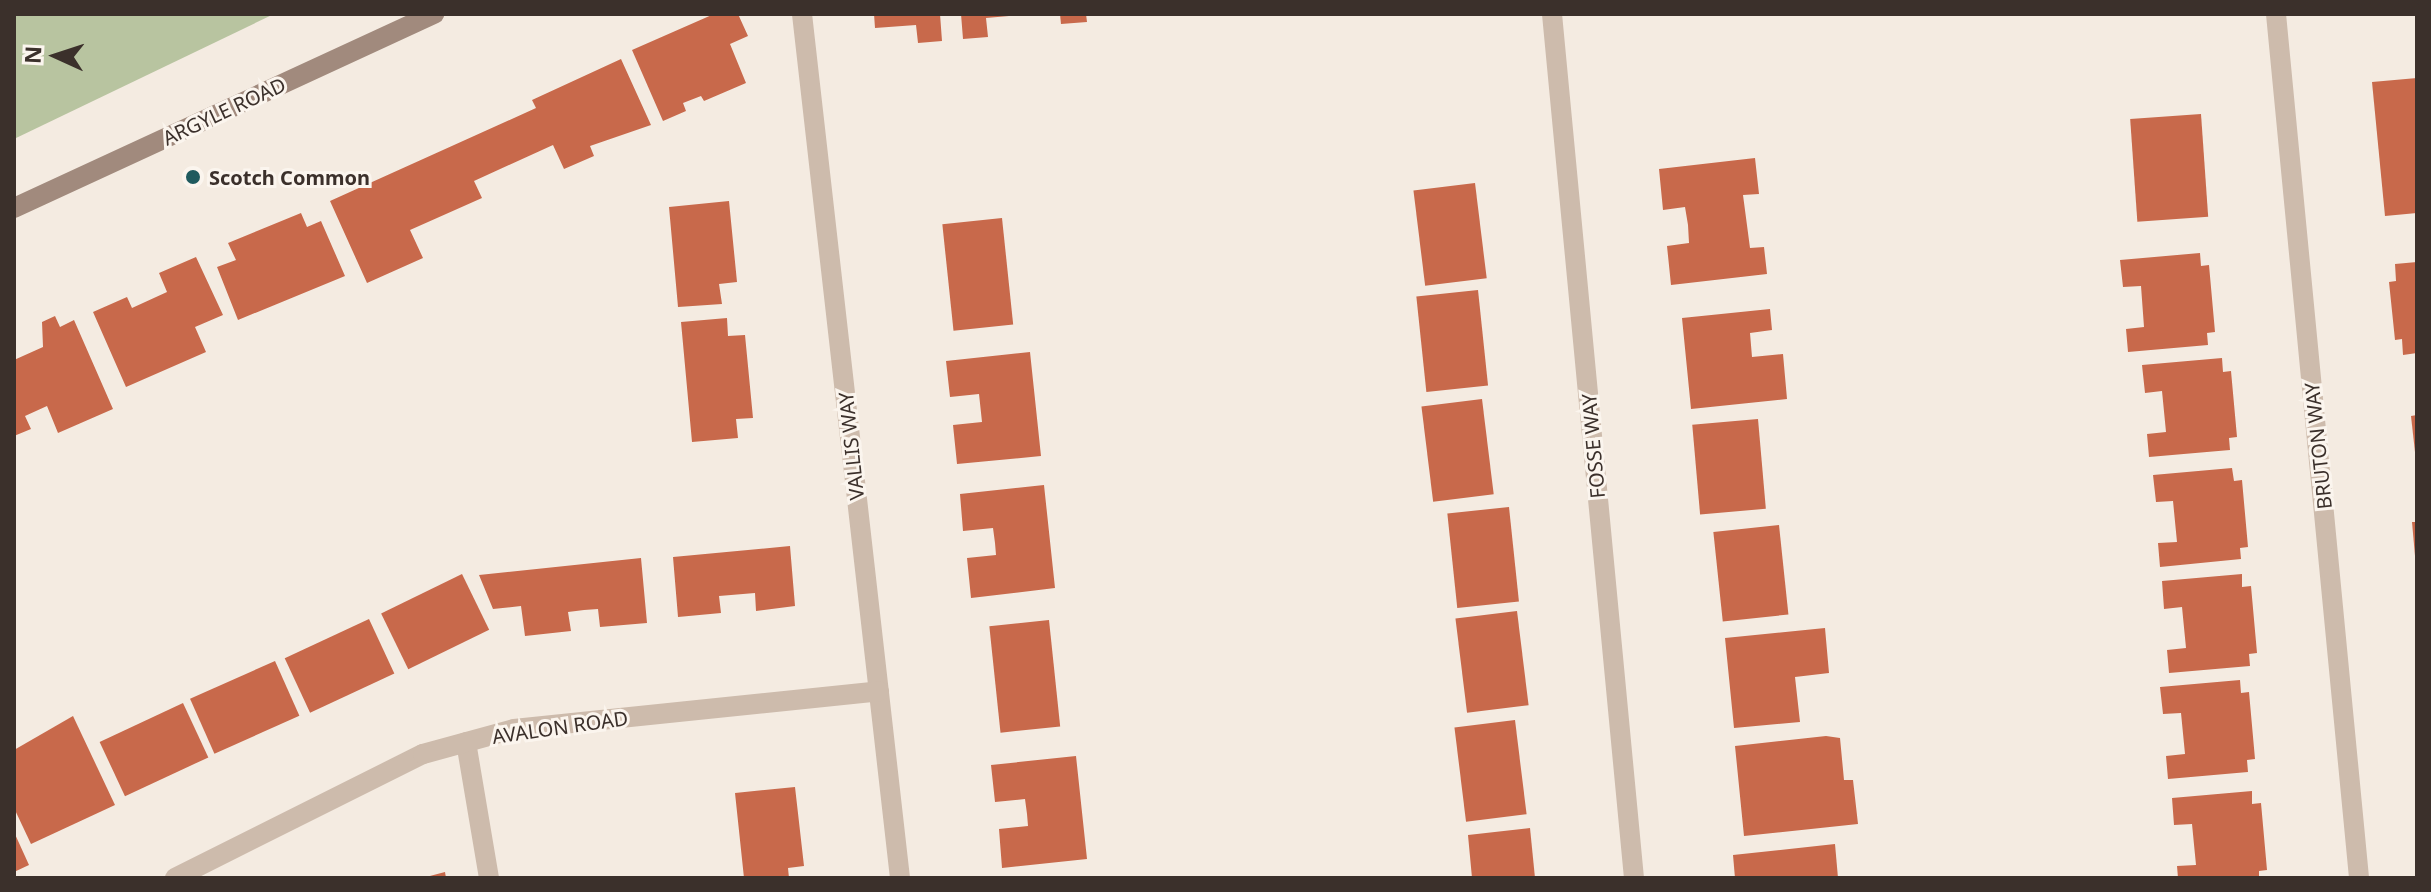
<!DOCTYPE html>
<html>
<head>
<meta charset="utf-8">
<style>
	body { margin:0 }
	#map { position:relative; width:2431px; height:892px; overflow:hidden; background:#f4ebe1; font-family:"Noto Sans",sans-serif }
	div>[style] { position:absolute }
	.green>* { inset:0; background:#b8c4a0 }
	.building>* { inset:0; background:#c8694b; transform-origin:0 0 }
	.street>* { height:20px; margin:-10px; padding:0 10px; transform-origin:10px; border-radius:10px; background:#cdbbac }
	.secondary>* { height:20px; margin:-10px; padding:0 10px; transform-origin:10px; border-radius:10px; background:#a18a7d }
	.dots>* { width:22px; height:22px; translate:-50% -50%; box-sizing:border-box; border:4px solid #fbf5ee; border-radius:50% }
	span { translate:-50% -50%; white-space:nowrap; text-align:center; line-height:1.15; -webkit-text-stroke:6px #fbf5ee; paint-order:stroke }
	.street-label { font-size:20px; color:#3b302b }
	.poi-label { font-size:20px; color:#3b302b; font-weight:700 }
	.left { translate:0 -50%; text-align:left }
	.frame { position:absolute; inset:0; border:16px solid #3b302b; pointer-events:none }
	.north { position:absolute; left:16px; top:16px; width:80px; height:80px; -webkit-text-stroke:6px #fbf5ee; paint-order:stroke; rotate:273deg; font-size:22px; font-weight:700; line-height:32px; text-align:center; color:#3b302b }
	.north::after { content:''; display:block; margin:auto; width:28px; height:36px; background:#3b302b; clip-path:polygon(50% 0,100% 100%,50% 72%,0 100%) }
</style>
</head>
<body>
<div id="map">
	<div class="green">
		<div style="clip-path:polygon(14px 14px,274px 14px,14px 139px)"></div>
	</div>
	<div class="building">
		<div style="clip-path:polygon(714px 14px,738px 14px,748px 36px,730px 44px,746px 83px,704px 101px,701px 96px,683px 103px,686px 111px,663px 121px,632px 50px)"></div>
		<div style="clip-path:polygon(874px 14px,940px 14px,942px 41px,918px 43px,916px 25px,875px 28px)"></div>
		<div style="clip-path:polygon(961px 14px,1009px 14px,1009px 16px,986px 18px,988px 37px,963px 39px)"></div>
		<div style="clip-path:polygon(1060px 14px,1086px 14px,1087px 22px,1061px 24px)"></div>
		<div style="clip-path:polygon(621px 59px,651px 125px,590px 146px,594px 156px,564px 169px,553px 145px,474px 181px,482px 198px,410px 230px,423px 258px,367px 283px,330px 201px,536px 108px,532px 100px)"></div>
		<div style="clip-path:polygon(2417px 78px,2417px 213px,2385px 216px,2372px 82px)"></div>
		<div style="left:2201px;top:114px;width:103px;height:71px;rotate:86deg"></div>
		<div style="clip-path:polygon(1755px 158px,1759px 194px,1743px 195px,1750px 248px,1764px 247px,1767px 274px,1671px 285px,1667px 246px,1689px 243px,1688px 225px,1685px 207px,1663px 210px,1659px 169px)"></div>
		<div style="left:1475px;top:183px;width:96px;height:62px;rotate:83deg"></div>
		<div style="clip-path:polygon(729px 201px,737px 282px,719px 284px,722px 304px,678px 307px,669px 207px)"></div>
		<div style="clip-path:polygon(301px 213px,307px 227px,321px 221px,345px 276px,238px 320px,217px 267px,236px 260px,228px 243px)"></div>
		<div style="left:1002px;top:218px;width:107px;height:60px;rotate:84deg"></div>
		<div style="clip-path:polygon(2200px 253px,2201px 266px,2209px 265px,2215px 332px,2207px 333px,2208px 345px,2128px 352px,2126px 329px,2144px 327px,2141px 286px,2123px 287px,2120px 260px)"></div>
		<div style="clip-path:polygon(196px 257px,223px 315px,195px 327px,206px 352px,126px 387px,93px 312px,127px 297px,132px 308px,167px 292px,159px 273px)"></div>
		<div style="clip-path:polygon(2417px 262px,2417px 353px,2403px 355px,2402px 339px,2395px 340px,2389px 282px,2396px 281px,2395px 264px)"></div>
		<div style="left:1478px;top:290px;width:96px;height:62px;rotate:84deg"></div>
		<div style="clip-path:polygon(1770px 309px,1772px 330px,1750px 333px,1752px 357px,1783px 354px,1787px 399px,1691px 409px,1682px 318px)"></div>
		<div style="clip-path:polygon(55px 316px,60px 327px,74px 320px,113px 409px,58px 433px,47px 406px,25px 416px,31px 429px,14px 436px,14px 360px,43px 347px,42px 322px)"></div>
		<div style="clip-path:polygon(727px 318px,728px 336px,745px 335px,753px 418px,736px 419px,738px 438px,692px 442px,681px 322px)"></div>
		<div style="clip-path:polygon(1030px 352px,1041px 456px,957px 464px,953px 425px,982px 422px,979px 394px,950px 397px,946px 361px)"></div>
		<div style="clip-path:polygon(2222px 358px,2223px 372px,2231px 371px,2237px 437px,2229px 438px,2230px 450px,2149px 457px,2147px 434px,2166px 432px,2162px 391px,2145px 393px,2142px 365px)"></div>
		<div style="left:1482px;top:399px;width:96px;height:61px;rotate:83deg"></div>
		<div style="clip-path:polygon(2417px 415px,2417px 452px,2415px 452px,2411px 416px)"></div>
		<div style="left:1758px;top:419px;width:90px;height:66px;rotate:85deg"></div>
		<div style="clip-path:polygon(2232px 468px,2234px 481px,2242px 480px,2248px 547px,2240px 548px,2241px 559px,2160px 567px,2158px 543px,2177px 542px,2173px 501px,2156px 502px,2153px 475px)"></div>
		<div style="clip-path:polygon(1044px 485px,1055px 588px,971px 598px,967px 558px,996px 555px,995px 543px,993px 528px,963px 531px,960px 494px)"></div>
		<div style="left:1509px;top:507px;width:95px;height:62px;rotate:84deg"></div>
		<div style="clip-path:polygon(2412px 522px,2417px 522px,2417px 556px,2415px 556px)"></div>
		<div style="left:1779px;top:525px;width:90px;height:66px;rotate:84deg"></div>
		<div style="clip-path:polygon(790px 546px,795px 606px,756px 611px,755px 593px,719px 596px,721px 613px,678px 617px,673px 557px)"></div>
		<div style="clip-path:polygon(641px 558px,647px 623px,600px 627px,598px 609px,584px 610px,568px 612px,571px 631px,525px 636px,521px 606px,493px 609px,479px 575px)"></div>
		<div style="left:462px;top:574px;width:62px;height:90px;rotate:64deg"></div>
		<div style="clip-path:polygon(2242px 574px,2242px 587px,2251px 586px,2257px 653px,2249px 654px,2250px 666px,2169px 673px,2167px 650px,2186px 648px,2182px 607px,2164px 609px,2162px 581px)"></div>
		<div style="left:1517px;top:611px;width:95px;height:62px;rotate:83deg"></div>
		<div style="left:369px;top:619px;width:60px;height:93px;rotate:65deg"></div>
		<div style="left:1049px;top:620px;width:107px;height:60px;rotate:84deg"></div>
		<div style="clip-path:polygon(1825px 628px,1829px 673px,1795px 677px,1800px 722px,1734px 728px,1725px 638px)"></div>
		<div style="left:275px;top:661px;width:60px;height:93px;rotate:66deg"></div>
		<div style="clip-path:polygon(2240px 680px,2241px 693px,2249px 692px,2255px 759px,2247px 760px,2248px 772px,2168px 779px,2166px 756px,2185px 754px,2181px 713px,2163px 714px,2160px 687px)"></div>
		<div style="left:183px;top:703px;width:60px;height:92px;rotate:65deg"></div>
		<div style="clip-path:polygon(73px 716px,115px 805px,31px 844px,14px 808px,14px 750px)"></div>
		<div style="left:1515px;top:720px;width:95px;height:61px;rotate:83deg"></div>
		<div style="clip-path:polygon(1826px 736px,1840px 738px,1844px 780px,1853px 780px,1858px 824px,1744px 836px,1735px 746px)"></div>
		<div style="clip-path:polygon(1076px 756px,1087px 859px,1002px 868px,999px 829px,1028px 826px,1027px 814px,1025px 799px,995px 802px,991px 765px)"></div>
		<div style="clip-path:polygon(795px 787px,804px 866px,788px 868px,789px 878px,744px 878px,735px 793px)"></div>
		<div style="clip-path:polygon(2252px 791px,2252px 804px,2261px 803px,2267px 870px,2259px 871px,2259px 878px,2178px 878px,2177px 866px,2196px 865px,2192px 824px,2174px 825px,2172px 798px)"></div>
		<div style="clip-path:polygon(1530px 828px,1535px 878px,1472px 878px,1468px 835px)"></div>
		<div style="clip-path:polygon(14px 832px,29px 865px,14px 872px)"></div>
		<div style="clip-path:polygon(1835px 844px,1838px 878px,1735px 878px,1733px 855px)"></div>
		<div style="clip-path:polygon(445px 872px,446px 878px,426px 878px,426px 877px)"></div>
	</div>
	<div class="street">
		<div style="left:802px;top:14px;width:870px;rotate:83.53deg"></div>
		<div style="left:1552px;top:14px;width:868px;rotate:84.58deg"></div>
		<div style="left:2276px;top:14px;width:868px;rotate:84.51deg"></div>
		<div style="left:466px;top:742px;width:138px;rotate:80.4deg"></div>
		<div style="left:175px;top:878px;width:277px;rotate:-26.6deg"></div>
		<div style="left:423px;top:754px;width:94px;rotate:-15.4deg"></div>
		<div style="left:514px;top:729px;width:367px;rotate:-5.9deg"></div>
	</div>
	<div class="secondary">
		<div style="left:14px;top:208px;width:463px;rotate:-24.8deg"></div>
	</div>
	<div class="dots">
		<div style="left:193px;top:177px;background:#1f5a5e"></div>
	</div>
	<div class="street-label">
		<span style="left:224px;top:111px;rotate:-25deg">ARGYLE ROAD</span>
		<span style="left:851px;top:446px;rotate:-96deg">VALLIS WAY</span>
		<span style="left:1593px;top:446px;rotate:-95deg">FOSSE WAY</span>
		<span style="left:2318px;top:446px;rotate:-96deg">BRUTON WAY</span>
		<span style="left:560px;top:727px;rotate:-8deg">AVALON ROAD</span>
	</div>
	<div class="poi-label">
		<span class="left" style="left:209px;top:177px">Scotch Common</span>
	</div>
	<div class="frame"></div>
	<div class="north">N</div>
</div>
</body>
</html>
